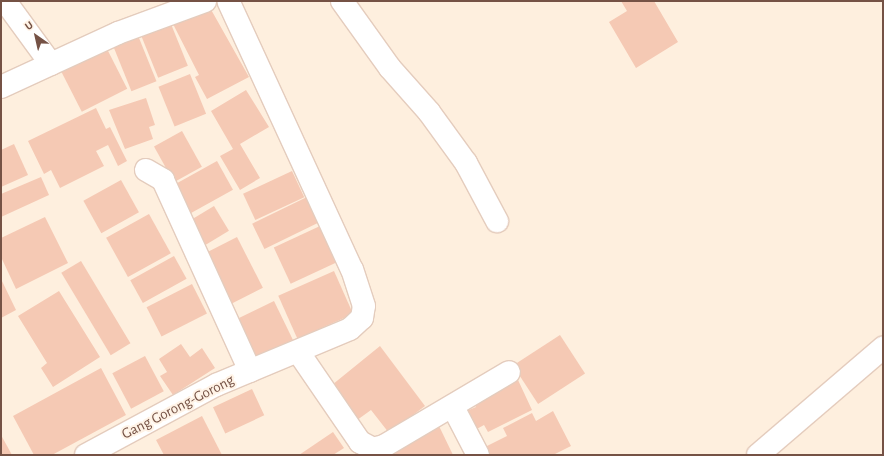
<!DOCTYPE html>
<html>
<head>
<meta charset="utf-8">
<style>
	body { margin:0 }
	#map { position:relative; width:884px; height:456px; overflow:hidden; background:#feefde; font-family:"Alegreya Sans",sans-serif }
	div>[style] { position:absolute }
	.building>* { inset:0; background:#f5c9b4; transform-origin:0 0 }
	.roads { filter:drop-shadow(1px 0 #e4ccbd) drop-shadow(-1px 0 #e4ccbd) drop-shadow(0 1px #e4ccbd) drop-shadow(0 -1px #e4ccbd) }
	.street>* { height:22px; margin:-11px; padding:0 11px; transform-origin:11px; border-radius:11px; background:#fff }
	span { translate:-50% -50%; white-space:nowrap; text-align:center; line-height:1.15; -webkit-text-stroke:4px #fff3e6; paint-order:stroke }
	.street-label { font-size:15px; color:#755245 }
	.frame { position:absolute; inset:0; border:2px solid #755245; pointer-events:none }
	.north { position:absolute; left:16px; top:16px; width:40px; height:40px; -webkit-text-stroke:3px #fff3e6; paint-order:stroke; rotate:326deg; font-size:11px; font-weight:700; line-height:16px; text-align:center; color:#755245 }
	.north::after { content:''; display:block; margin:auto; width:14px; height:18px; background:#755245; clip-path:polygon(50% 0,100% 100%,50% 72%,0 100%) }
</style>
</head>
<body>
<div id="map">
	<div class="building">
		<div style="clip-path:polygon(621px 1px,654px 1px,678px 42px,636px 68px,609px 22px,627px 11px)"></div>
		<div style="clip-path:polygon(209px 6px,249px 77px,207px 99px,195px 77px,199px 75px,173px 24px)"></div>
		<div style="left:171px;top:24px;width:45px;height:32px;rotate:68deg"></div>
		<div style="left:137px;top:33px;width:52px;height:27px;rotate:68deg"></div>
		<div style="left:105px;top:45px;width:49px;height:51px;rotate:63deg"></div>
		<div style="left:190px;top:74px;width:43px;height:34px;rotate:68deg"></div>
		<div style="clip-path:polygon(246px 90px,269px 127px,240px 144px,260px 178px,240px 190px,220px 156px,233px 149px,211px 111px)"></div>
		<div style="clip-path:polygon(146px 98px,155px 125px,149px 127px,153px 139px,125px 149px,109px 110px)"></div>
		<div style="clip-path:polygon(96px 108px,106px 129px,110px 127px,127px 161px,118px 166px,108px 145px,96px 151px,104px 166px,60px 188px,51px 170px,44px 174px,28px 141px)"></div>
		<div style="left:182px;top:131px;width:41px;height:32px;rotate:61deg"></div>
		<div style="clip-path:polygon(14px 144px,28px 175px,1px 187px,1px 150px)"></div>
		<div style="left:217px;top:161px;width:33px;height:51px;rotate:61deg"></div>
		<div style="left:292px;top:171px;width:29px;height:54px;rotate:65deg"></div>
		<div style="clip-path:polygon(41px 177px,49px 195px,1px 217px,1px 194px)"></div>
		<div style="left:121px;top:180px;width:37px;height:43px;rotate:61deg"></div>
		<div style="left:307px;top:197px;width:28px;height:61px;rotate:64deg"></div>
		<div style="left:214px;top:206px;width:29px;height:27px;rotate:59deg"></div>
		<div style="left:149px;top:214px;width:45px;height:49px;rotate:61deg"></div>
		<div style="clip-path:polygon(45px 217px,68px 263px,16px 289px,1px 257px,1px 238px)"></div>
		<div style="left:320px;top:226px;width:40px;height:51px;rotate:65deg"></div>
		<div style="left:237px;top:237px;width:57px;height:42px;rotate:63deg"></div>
		<div style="left:174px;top:256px;width:26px;height:50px;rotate:61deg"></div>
		<div style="left:81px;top:261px;width:96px;height:23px;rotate:59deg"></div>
		<div style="left:334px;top:271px;width:47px;height:61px;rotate:66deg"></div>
		<div style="clip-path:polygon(1px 279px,16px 310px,1px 318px)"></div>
		<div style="left:192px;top:284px;width:33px;height:51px;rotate:63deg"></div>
		<div style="clip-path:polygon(59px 291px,100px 357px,53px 387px,41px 368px,47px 363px,18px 316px)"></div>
		<div style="left:274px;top:301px;width:43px;height:47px;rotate:64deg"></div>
		<div style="left:560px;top:335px;width:46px;height:56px;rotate:57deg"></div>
		<div style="clip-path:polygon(181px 344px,190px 357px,202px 348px,215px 368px,173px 395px,160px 376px,167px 372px,159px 359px)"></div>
		<div style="clip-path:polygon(380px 346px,425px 406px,389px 433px,371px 410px,353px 423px,327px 389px)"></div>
		<div style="left:145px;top:356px;width:40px;height:37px;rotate:62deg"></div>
		<div style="clip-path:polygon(101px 368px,126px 415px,52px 455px,34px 455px,13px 416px)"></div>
		<div style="clip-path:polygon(518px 380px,532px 410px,488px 432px,484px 425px,473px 431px,464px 412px,476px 407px,473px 402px)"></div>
		<div style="left:252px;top:389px;width:29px;height:43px;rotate:65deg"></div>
		<div style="clip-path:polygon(553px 411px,571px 446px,553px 455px,490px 455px,485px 447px,507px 436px,503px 428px,532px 413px,536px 421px)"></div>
		<div style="clip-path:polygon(202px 416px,222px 455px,164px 455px,156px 440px)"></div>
		<div style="clip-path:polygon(439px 426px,453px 455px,396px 455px,392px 448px)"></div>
		<div style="clip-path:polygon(333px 432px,344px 448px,333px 455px,299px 455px)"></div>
		<div style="clip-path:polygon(1px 435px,12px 455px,1px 455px)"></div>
	</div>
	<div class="roads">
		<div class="street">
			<div style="left:5px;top:1px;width:78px;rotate:53.9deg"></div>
			<div style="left:342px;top:1px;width:82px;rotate:54.4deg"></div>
			<div style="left:390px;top:68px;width:59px;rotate:48.4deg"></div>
			<div style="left:429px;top:112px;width:63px;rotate:54deg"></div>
			<div style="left:466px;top:163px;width:66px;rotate:61.9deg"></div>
			<div style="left:1px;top:87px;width:129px;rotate:-24.8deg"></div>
			<div style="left:118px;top:33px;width:93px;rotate:-20.2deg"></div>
			<div style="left:146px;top:170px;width:20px;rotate:30deg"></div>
			<div style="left:163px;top:180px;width:210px;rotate:65.5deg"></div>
			<div style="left:299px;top:353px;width:108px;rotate:55.6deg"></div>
			<div style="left:360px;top:442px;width:15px;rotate:28deg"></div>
			<div style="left:373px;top:449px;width:11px;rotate:-15deg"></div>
			<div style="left:384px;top:446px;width:145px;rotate:-30.6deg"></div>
			<div style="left:453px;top:407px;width:54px;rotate:62.5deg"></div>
			<div style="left:86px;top:455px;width:148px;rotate:-28.3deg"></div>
			<div style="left:216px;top:385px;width:145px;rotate:-22.7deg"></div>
			<div style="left:350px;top:329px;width:16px;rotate:-43deg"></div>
			<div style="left:362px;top:318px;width:12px;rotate:-81deg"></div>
			<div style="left:364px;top:306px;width:38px;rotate:-108deg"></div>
			<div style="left:352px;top:270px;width:296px;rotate:-114.7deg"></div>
			<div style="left:758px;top:455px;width:165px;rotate:-40.6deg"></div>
		</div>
	</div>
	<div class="street-label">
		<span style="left:178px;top:407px;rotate:-27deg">Gang Gorong-Gorong</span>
	</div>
	<div class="frame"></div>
	<div class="north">U</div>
</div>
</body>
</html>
